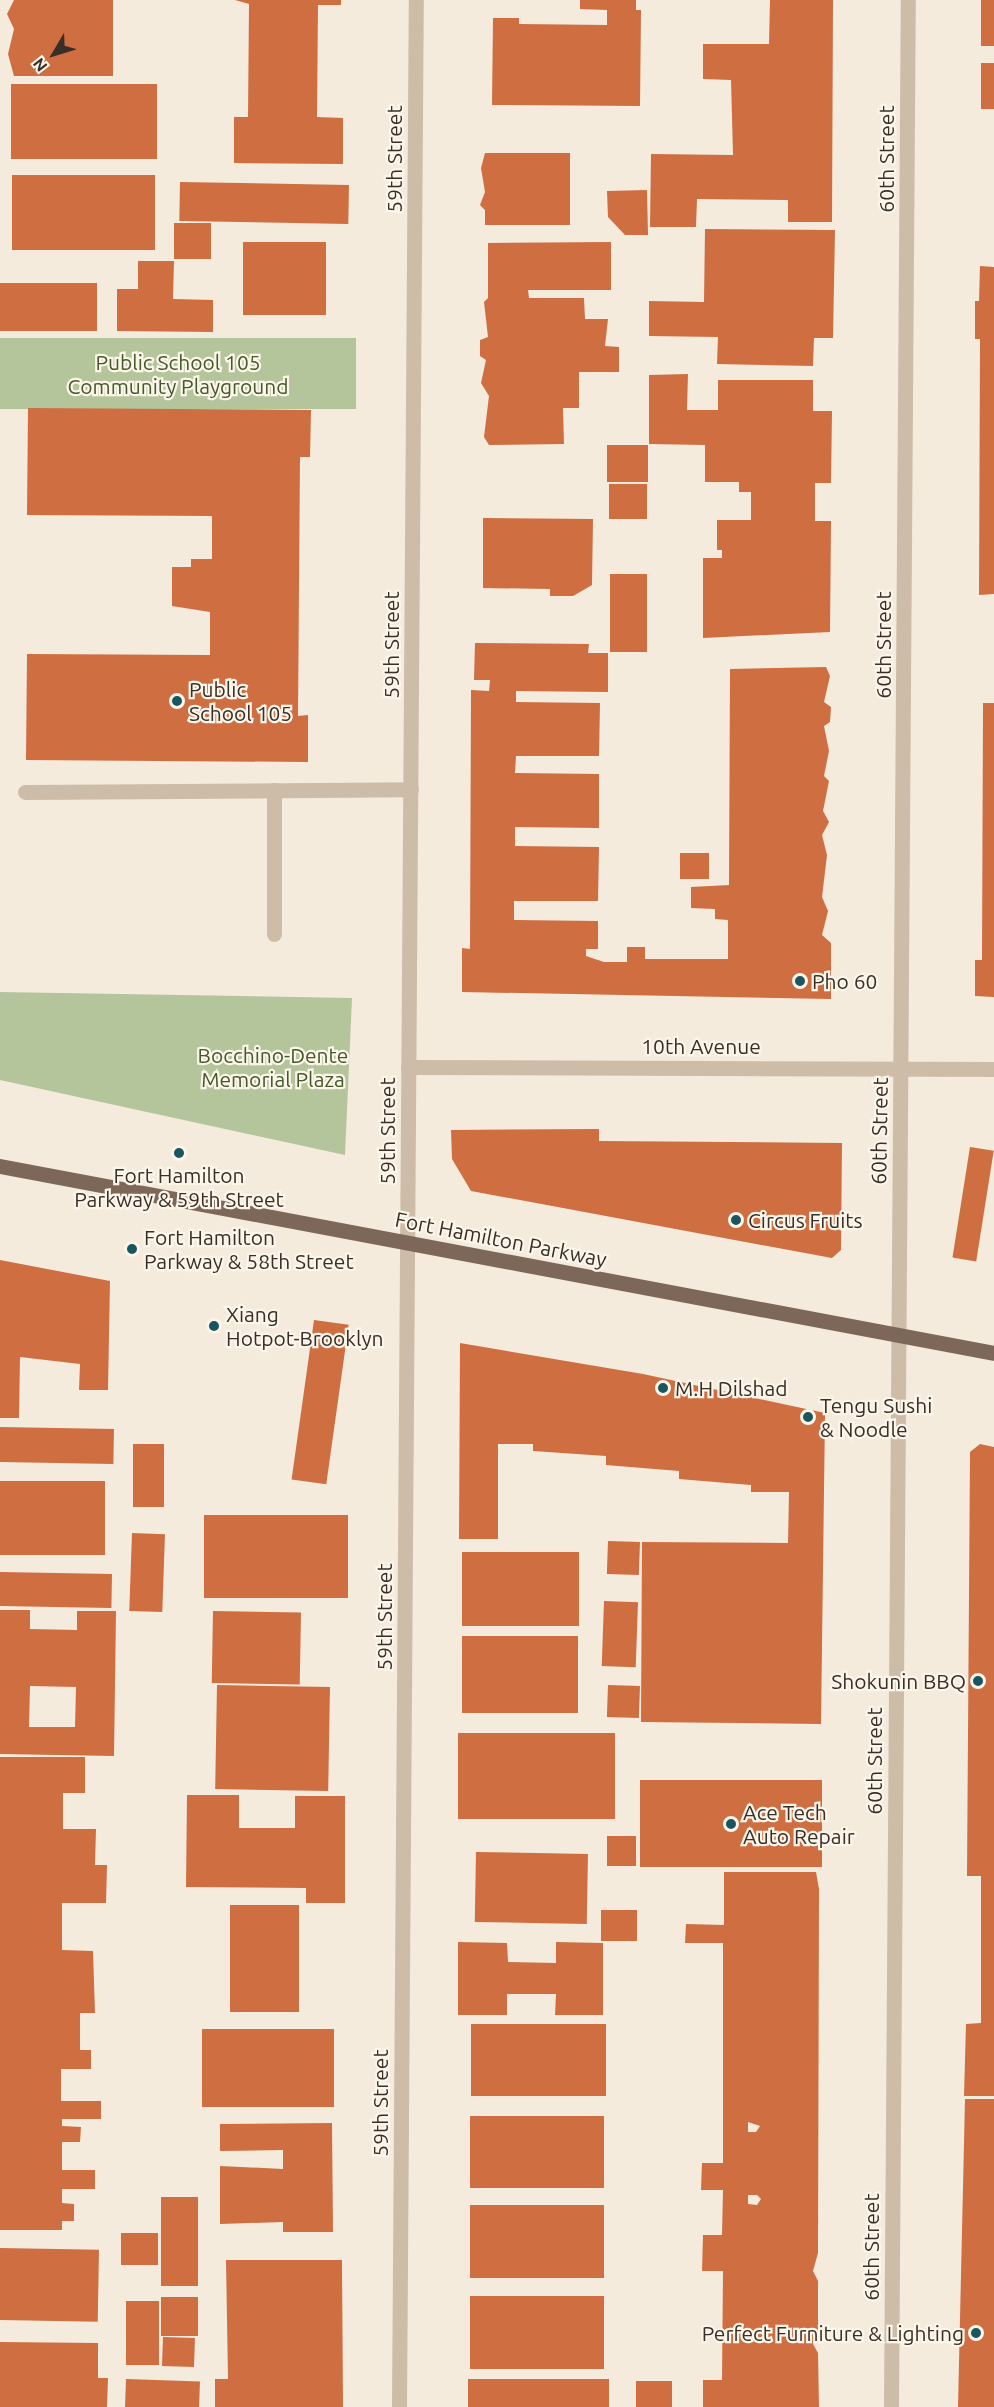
<!DOCTYPE html>
<html>
<head>
<meta charset="utf-8">
<style>
	body { margin:0 }
	#map { position:relative; width:994px; height:2407px; overflow:hidden; background:#f4ebdd; font-family:Ubuntu,sans-serif }
	div>[style] { position:absolute }
	.green>* { inset:0; background:#b4c59b; transform-origin:0 0 }
	.building>* { inset:0; background:#ce6e41; transform-origin:0 0 }
	.minor>* { height:15px; margin:-7.5px; padding:0 7.5px; transform-origin:7.5px; border-radius:7.5px; background:#cdbca8 }
	.major>* { height:15px; margin:-7.5px; padding:0 7.5px; transform-origin:7.5px; border-radius:7.5px; background:#7c6759 }
	.dots>* { width:16px; height:16px; translate:-50% -50%; box-sizing:border-box; border:3px solid #fbf5ea; border-radius:50% }
	span { translate:-50% -50%; white-space:nowrap; text-align:center; line-height:1.15; -webkit-text-stroke:4.5px #fbf5ea; paint-order:stroke }
	.street-label { font-size:21px; color:#3a2f28 }
	.park-label { font-size:21px; color:#455a2a }
	.poi-label { font-size:21px; color:#3a2f28 }
	.left { translate:0 -50%; text-align:left }
	.right { translate:-100% -50%; text-align:right }
	.north { position:absolute; left:24px; top:24px; width:60px; height:60px; -webkit-text-stroke:4px #fbf5ea; paint-order:stroke; rotate:232deg; font-size:16px; font-weight:700; line-height:24px; text-align:center; color:#3a2f28 }
	.north::after { content:''; display:block; margin:auto; width:21px; height:27px; background:#3a2f28; clip-path:polygon(50% 0,100% 100%,50% 72%,0 100%) }
</style>
</head>
<body>
<div id="map">
	<div class="green">
		<div style="left:0;top:338px;width:356px;height:71px"></div>
		<div style="clip-path:polygon(0 992px,352px 998px,345px 1155px,0 1080px)"></div>
	</div>
	<div class="building">
		<div style="clip-path:polygon(14px 0,113px 0,113px 76px,14px 76px,8px 54px,14px 29px,7px 14px)"></div>
		<div style="clip-path:polygon(235px 0,341px 0,341px 5px,318px 5px,317px 117px,343px 118px,343px 164px,234px 163px,234px 117px,248px 117px,249px 4px)"></div>
		<div style="clip-path:polygon(580px 0,636px 0,636px 10px,641px 10px,640px 106px,492px 105px,493px 18px,519px 18px,519px 24px,607px 25px,607px 10px,580px 9px)"></div>
		<div style="clip-path:polygon(770px 0,833px 0,832px 222px,788px 222px,788px 200px,697px 199px,696px 227px,650px 227px,651px 154px,733px 155px,731px 80px,703px 79px,703px 44px,769px 44px)"></div>
		<div style="left:981px;top:0;width:13px;height:46px"></div>
		<div style="left:981px;top:63px;width:13px;height:46px"></div>
		<div style="left:11px;top:84px;width:146px;height:75px"></div>
		<div style="clip-path:polygon(485px 153px,570px 153px,570px 225px,485px 225px,485px 210px,480px 205px,485px 192px,481px 168px)"></div>
		<div style="left:12px;top:175px;width:143px;height:75px"></div>
		<div style="left:180px;top:182px;width:169px;height:39px;rotate:1deg"></div>
		<div style="clip-path:polygon(647px 190px,648px 235px,625px 235px,608px 217px,607px 191px)"></div>
		<div style="left:211px;top:223px;width:36px;height:37px;rotate:90deg"></div>
		<div style="clip-path:polygon(705px 229px,835px 230px,833px 338px,814px 338px,813px 366px,717px 364px,718px 337px,649px 336px,649px 301px,704px 302px)"></div>
		<div style="left:243px;top:242px;width:83px;height:73px"></div>
		<div style="clip-path:polygon(611px 242px,611px 290px,528px 290px,529px 298px,584px 298px,585px 319px,608px 319px,605px 346px,619px 347px,619px 372px,579px 372px,579px 408px,563px 408px,564px 444px,489px 445px,484px 437px,489px 396px,481px 383px,486px 360px,480px 356px,480px 340px,488px 337px,484px 302px,488px 298px,488px 243px)"></div>
		<div style="clip-path:polygon(138px 261px,174px 261px,173px 299px,213px 300px,213px 332px,117px 331px,117px 289px,138px 289px)"></div>
		<div style="clip-path:polygon(980px 266px,994px 267px,994px 594px,979px 595px,980px 339px,975px 339px,975px 301px,979px 301px)"></div>
		<div style="left:0;top:283px;width:97px;height:48px"></div>
		<div style="clip-path:polygon(688px 374px,687px 410px,718px 410px,718px 380px,813px 380px,813px 411px,832px 411px,831px 483px,815px 483px,815px 521px,831px 521px,830px 632px,703px 638px,703px 558px,722px 558px,722px 550px,717px 550px,717px 520px,751px 520px,751px 492px,739px 492px,739px 482px,705px 482px,705px 445px,649px 444px,649px 375px)"></div>
		<div style="clip-path:polygon(28px 408px,311px 410px,310px 457px,300px 457px,298px 716px,308px 715px,308px 762px,26px 760px,27px 654px,210px 655px,210px 612px,172px 606px,172px 567px,191px 567px,191px 559px,212px 559px,212px 516px,27px 515px)"></div>
		<div style="left:607px;top:445px;width:41px;height:37px"></div>
		<div style="left:609px;top:484px;width:38px;height:35px"></div>
		<div style="clip-path:polygon(483px 518px,593px 519px,592px 585px,573px 596px,550px 596px,550px 589px,483px 588px)"></div>
		<div style="left:610px;top:574px;width:37px;height:78px"></div>
		<div style="clip-path:polygon(475px 643px,589px 644px,588px 653px,608px 653px,608px 692px,516px 691px,516px 702px,600px 703px,599px 756px,516px 756px,515px 773px,599px 774px,599px 828px,515px 827px,515px 846px,599px 847px,598px 901px,514px 901px,514px 920px,598px 921px,598px 949px,586px 949px,586px 956px,604px 962px,627px 962px,627px 947px,645px 947px,645px 959px,728px 959px,728px 920px,715px 919px,715px 909px,691px 908px,691px 887px,729px 885px,730px 669px,826px 667px,830px 676px,824px 702px,831px 707px,830px 722px,824px 726px,829px 751px,824px 776px,829px 781px,823px 811px,829px 822px,822px 835px,827px 855px,822px 897px,828px 911px,822px 935px,831px 943px,831px 999px,462px 992px,462px 948px,470px 949px,471px 690px,489px 691px,490px 680px,474px 680px)"></div>
		<div style="clip-path:polygon(983px 703px,994px 703px,994px 997px,975px 996px,975px 960px,982px 960px)"></div>
		<div style="left:680px;top:853px;width:29px;height:26px"></div>
		<div style="clip-path:polygon(599px 1129px,599px 1141px,842px 1143px,841px 1250px,832px 1258px,471px 1191px,452px 1159px,451px 1130px)"></div>
		<div style="left:970px;top:1147px;width:24px;height:112px;rotate:9deg"></div>
		<div style="clip-path:polygon(0 1260px,110px 1281px,108px 1390px,79px 1390px,80px 1364px,20px 1357px,19px 1418px,0 1418px)"></div>
		<div style="left:314px;top:1320px;width:35px;height:161px;rotate:8deg"></div>
		<div style="clip-path:polygon(460px 1343px,643px 1374px,825px 1413px,821px 1724px,641px 1722px,642px 1542px,788px 1543px,789px 1492px,751px 1492px,751px 1485px,679px 1479px,679px 1471px,606px 1465px,606px 1456px,533px 1451px,533px 1444px,498px 1444px,498px 1539px,459px 1539px)"></div>
		<div style="left:0;top:1427px;width:114px;height:35px;rotate:1deg"></div>
		<div style="left:133px;top:1444px;width:31px;height:63px"></div>
		<div style="clip-path:polygon(980px 1444px,994px 1447px,994px 2096px,964px 2096px,966px 2024px,981px 2023px,981px 1876px,967px 1876px,970px 1452px)"></div>
		<div style="left:0;top:1481px;width:105px;height:74px"></div>
		<div style="left:204px;top:1515px;width:144px;height:83px"></div>
		<div style="left:132px;top:1533px;width:33px;height:78px;rotate:2deg"></div>
		<div style="left:608px;top:1541px;width:32px;height:33px;rotate:2deg"></div>
		<div style="left:462px;top:1552px;width:117px;height:74px"></div>
		<div style="left:0;top:1572px;width:112px;height:34px;rotate:1deg"></div>
		<div style="left:604px;top:1601px;width:34px;height:65px;rotate:2deg"></div>
		<div style="clip-path:polygon(evenodd,0 1610px,30px 1610px,30px 1629px,77px 1630px,77px 1611px,116px 1611px,114px 1756px,0 1754px,0 1610px,30px 1686px,76px 1687px,75px 1727px,29px 1727px,30px 1686px)"></div>
		<div style="left:213px;top:1611px;width:88px;height:72px;rotate:1deg"></div>
		<div style="left:462px;top:1636px;width:116px;height:77px"></div>
		<div style="left:217px;top:1685px;width:113px;height:104px;rotate:1deg"></div>
		<div style="left:608px;top:1685px;width:32px;height:32px;rotate:2deg"></div>
		<div style="left:458px;top:1733px;width:157px;height:86px"></div>
		<div style="clip-path:polygon(0 1757px,85px 1757px,85px 1793px,63px 1793px,63px 1829px,96px 1829px,95px 1865px,107px 1865px,106px 1903px,62px 1903px,62px 1950px,93px 1951px,95px 2013px,80px 2013px,80px 2050px,91px 2050px,91px 2069px,61px 2069px,61px 2101px,101px 2101px,101px 2119px,62px 2119px,62px 2126px,81px 2127px,80px 2142px,62px 2142px,62px 2170px,95px 2170px,95px 2189px,62px 2189px,62px 2203px,74px 2204px,74px 2221px,62px 2221px,62px 2230px,0 2230px)"></div>
		<div style="left:640px;top:1780px;width:182px;height:87px"></div>
		<div style="clip-path:polygon(187px 1795px,239px 1795px,239px 1828px,295px 1828px,295px 1796px,345px 1796px,345px 1903px,306px 1903px,306px 1888px,186px 1887px)"></div>
		<div style="left:636px;top:1836px;width:30px;height:29px;rotate:90deg"></div>
		<div style="left:476px;top:1852px;width:112px;height:70px;rotate:1deg"></div>
		<div style="clip-path:polygon(evenodd,724px 1872px,816px 1872px,819px 1889px,818px 2253px,813px 2271px,818px 2281px,818px 2335px,813px 2344px,818px 2353px,819px 2407px,703px 2407px,703px 2380px,722px 2380px,723px 2271px,702px 2271px,703px 2235px,722px 2235px,723px 2190px,701px 2190px,702px 2163px,723px 2163px,723px 1943px,685px 1943px,686px 1924px,724px 1925px,724px 1872px,748px 2122px,760px 2126px,756px 2132px,748px 2132px,748px 2122px,724px 1872px,748px 2195px,757px 2195px,761px 2199px,757px 2205px,748px 2204px,748px 2195px)"></div>
		<div style="left:230px;top:1905px;width:69px;height:107px"></div>
		<div style="left:601px;top:1910px;width:36px;height:31px"></div>
		<div style="clip-path:polygon(458px 1942px,507px 1943px,508px 1962px,556px 1963px,556px 1942px,603px 1943px,603px 2015px,555px 2015px,556px 1994px,507px 1994px,507px 2015px,458px 2015px)"></div>
		<div style="left:471px;top:2024px;width:135px;height:72px"></div>
		<div style="left:202px;top:2029px;width:132px;height:78px"></div>
		<div style="clip-path:polygon(965px 2099px,994px 2099px,994px 2407px,958px 2407px)"></div>
		<div style="left:470px;top:2116px;width:134px;height:72px"></div>
		<div style="clip-path:polygon(332px 2123px,333px 2232px,283px 2232px,283px 2222px,220px 2224px,220px 2166px,283px 2169px,283px 2150px,220px 2151px,220px 2124px)"></div>
		<div style="left:161px;top:2197px;width:37px;height:89px"></div>
		<div style="left:470px;top:2205px;width:134px;height:73px"></div>
		<div style="left:158px;top:2233px;width:32px;height:37px;rotate:90deg"></div>
		<div style="left:0;top:2248px;width:99px;height:72px;rotate:1deg"></div>
		<div style="clip-path:polygon(226px 2260px,342px 2260px,343px 2407px,215px 2407px,215px 2379px,228px 2379px)"></div>
		<div style="left:470px;top:2296px;width:134px;height:73px"></div>
		<div style="left:161px;top:2297px;width:37px;height:39px"></div>
		<div style="left:126px;top:2301px;width:33px;height:64px"></div>
		<div style="left:163px;top:2337px;width:32px;height:29px;rotate:2deg"></div>
		<div style="clip-path:polygon(0 2342px,98px 2343px,98px 2378px,108px 2378px,107px 2407px,0 2407px)"></div>
		<div style="left:126px;top:2379px;width:74px;height:28px;rotate:2deg"></div>
		<div style="left:468px;top:2379px;width:141px;height:28px"></div>
		<div style="left:636px;top:2381px;width:36px;height:26px"></div>
	</div>
	<div class="minor">
		<div style="left:274px;top:790px;width:144px;rotate:90deg"></div>
		<div style="left:25px;top:792px;width:386px;rotate:-0.4deg"></div>
		<div style="left:408px;top:1067px;width:586px;rotate:0.2deg"></div>
		<div style="left:399px;top:2407px;width:2407px;rotate:-89.6deg"></div>
		<div style="left:891px;top:2407px;width:2407px;rotate:-89.6deg"></div>
	</div>
	<div class="major">
		<div style="left:0;top:1166px;width:1011px;rotate:10.65deg"></div>
	</div>
	<div class="dots">
		<div style="left:177px;top:701px;background:#1b555e"></div>
		<div style="left:800px;top:981px;background:#1b555e"></div>
		<div style="left:179px;top:1153px;background:#1b555e"></div>
		<div style="left:736px;top:1220px;background:#1b555e"></div>
		<div style="left:132px;top:1249px;background:#1b555e"></div>
		<div style="left:214px;top:1326px;background:#1b555e"></div>
		<div style="left:663px;top:1388px;background:#1b555e"></div>
		<div style="left:808px;top:1417px;background:#1b555e"></div>
		<div style="left:978px;top:1681px;background:#1b555e"></div>
		<div style="left:731px;top:1824px;background:#1b555e"></div>
		<div style="left:976px;top:2333px;background:#1b555e"></div>
	</div>
	<div class="street-label">
		<span style="left:394px;top:159px;rotate:-90deg">59th Street</span>
		<span style="left:886px;top:159px;rotate:-90deg">60th Street</span>
		<span style="left:391px;top:645px;rotate:-90deg">59th Street</span>
		<span style="left:883px;top:645px;rotate:-90deg">60th Street</span>
		<span style="left:701px;top:1046px">10th Avenue</span>
		<span style="left:387px;top:1131px;rotate:-90deg">59th Street</span>
		<span style="left:879px;top:1131px;rotate:-89deg">60th Street</span>
		<span style="left:501px;top:1239px;rotate:11deg">Fort Hamilton Parkway</span>
		<span style="left:384px;top:1617px;rotate:-90deg">59th Street</span>
		<span style="left:874px;top:1761px;rotate:-90deg">60th Street</span>
		<span style="left:380px;top:2103px;rotate:-90deg">59th Street</span>
		<span style="left:871px;top:2247px;rotate:-90deg">60th Street</span>
	</div>
	<div class="park-label">
		<span style="left:178px;top:374px">Public School 105<br>Community Playground</span>
		<span style="left:273px;top:1067px">Bocchino-Dente<br>Memorial Plaza</span>
	</div>
	<div class="poi-label">
		<span class="left" style="left:189px;top:701px">Public<br>School 105</span>
		<span class="left" style="left:812px;top:981px">Pho 60</span>
		<span style="left:179px;top:1187px">Fort Hamilton<br>Parkway &amp; 59th Street</span>
		<span class="left" style="left:748px;top:1220px">Circus Fruits</span>
		<span class="left" style="left:144px;top:1249px">Fort Hamilton<br>Parkway &amp; 58th Street</span>
		<span class="left" style="left:226px;top:1326px">Xiang<br>Hotpot-Brooklyn</span>
		<span class="left" style="left:675px;top:1388px">M.H Dilshad</span>
		<span class="left" style="left:820px;top:1417px">Tengu Sushi<br>&amp; Noodle</span>
		<span class="right" style="left:966px;top:1681px">Shokunin BBQ</span>
		<span class="left" style="left:743px;top:1824px">Ace Tech<br>Auto Repair</span>
		<span class="right" style="left:964px;top:2333px">Perfect Furniture &amp; Lighting</span>
	</div>
	<div class="north">N</div>
</div>
</body>
</html>
